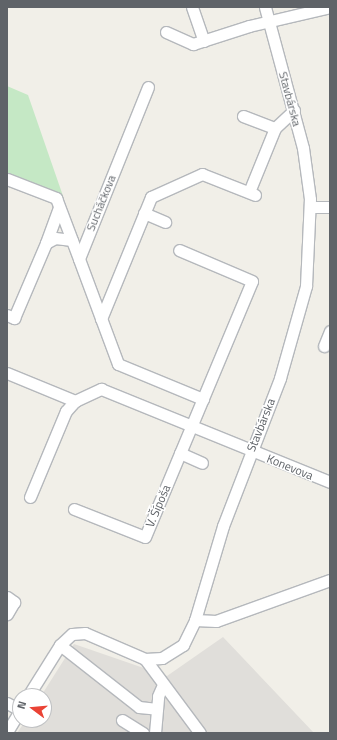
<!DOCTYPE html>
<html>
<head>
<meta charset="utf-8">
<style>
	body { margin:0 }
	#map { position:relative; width:337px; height:740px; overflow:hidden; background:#f1efe8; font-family:"Titillium Web",sans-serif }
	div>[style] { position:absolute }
	.industrial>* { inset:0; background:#e0deda }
	.green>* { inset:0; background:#c5e8c5 }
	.roads { filter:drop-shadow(1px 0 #b5b8bc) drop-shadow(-1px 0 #b5b8bc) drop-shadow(0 1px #b5b8bc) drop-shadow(0 -1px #b5b8bc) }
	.minor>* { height:11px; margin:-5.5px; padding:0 5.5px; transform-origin:5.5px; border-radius:5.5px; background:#fff }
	span { translate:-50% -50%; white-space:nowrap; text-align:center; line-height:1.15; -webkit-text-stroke:3px #fff; paint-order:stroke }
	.street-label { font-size:12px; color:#5f6368 }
	.frame { position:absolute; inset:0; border:8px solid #5f6368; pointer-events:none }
	.north { position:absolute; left:12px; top:688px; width:40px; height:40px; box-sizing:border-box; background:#fff; border:1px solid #bfc1c3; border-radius:50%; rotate:286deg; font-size:11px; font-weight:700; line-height:16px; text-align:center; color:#5f6368 }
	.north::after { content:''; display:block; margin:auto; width:14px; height:18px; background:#ea4335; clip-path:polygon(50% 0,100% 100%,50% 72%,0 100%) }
</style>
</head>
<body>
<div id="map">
	<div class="industrial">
		<div style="clip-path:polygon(223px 637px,314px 733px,17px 733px,26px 720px,44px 720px,44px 696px,41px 696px,74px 644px,167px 676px)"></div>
	</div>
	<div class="green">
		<div style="clip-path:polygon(7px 86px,28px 95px,63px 196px,7px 175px)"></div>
	</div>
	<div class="roads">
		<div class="minor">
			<div style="left:192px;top:7px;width:36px;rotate:71deg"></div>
			<div style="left:166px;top:32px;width:30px;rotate:24deg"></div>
			<div style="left:193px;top:44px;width:59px;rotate:-17.8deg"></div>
			<div style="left:249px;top:26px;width:83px;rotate:-13.2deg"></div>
			<div style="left:148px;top:87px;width:185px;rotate:111.9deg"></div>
			<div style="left:79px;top:259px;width:112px;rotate:69.6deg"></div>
			<div style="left:118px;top:364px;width:92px;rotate:22.4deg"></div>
			<div style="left:243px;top:116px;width:34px;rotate:21deg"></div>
			<div style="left:7px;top:179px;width:53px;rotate:21.2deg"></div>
			<div style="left:56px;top:198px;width:65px;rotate:69.3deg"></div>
			<div style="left:249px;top:192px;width:69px;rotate:-67.9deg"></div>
			<div style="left:275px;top:128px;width:26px;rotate:-43deg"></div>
			<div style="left:310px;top:207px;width:20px"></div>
			<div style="left:144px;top:213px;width:23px;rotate:23deg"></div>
			<div style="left:46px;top:243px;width:38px;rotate:-70deg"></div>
			<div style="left:7px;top:315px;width:8px;rotate:23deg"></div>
			<div style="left:14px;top:318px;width:82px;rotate:-66.9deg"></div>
			<div style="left:46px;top:243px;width:10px;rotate:-29deg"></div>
			<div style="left:55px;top:238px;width:17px;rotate:7deg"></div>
			<div style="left:101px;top:319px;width:132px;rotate:-67.7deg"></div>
			<div style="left:151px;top:197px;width:56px;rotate:-24.3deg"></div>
			<div style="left:202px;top:174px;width:57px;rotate:21.6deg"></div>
			<div style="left:324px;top:346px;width:16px;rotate:-68deg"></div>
			<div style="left:7px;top:373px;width:74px;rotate:22.4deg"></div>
			<div style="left:75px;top:401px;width:29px;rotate:-25deg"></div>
			<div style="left:101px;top:389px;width:247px;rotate:22.1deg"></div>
			<div style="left:180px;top:453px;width:24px;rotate:24deg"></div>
			<div style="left:30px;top:497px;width:93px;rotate:-67.3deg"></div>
			<div style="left:66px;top:411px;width:13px;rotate:-48deg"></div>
			<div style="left:74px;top:509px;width:76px;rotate:21.5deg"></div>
			<div style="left:145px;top:537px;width:277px;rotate:-67.3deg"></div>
			<div style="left:252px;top:281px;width:79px;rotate:-157deg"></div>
			<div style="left:7px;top:597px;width:9px;rotate:36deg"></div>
			<div style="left:14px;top:602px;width:14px;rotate:120deg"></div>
			<div style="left:195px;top:620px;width:21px;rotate:3deg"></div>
			<div style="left:216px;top:621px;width:121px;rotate:-19.8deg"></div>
			<div style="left:60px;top:645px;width:100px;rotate:38.1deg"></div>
			<div style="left:139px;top:707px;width:18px;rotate:6deg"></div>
			<div style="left:145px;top:659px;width:92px;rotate:53.4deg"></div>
			<div style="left:28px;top:696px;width:60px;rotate:-57.9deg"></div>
			<div style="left:60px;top:645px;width:16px;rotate:-43deg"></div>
			<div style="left:72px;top:634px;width:13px;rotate:-4deg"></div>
			<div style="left:85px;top:633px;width:65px;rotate:23.4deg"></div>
			<div style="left:145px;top:659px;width:17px;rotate:-3deg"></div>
			<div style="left:162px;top:658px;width:25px;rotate:-32deg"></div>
			<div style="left:183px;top:645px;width:28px;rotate:-64deg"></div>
			<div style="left:195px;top:620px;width:98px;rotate:-73.4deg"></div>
			<div style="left:223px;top:526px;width:159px;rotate:-68.9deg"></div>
			<div style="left:280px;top:378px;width:96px;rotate:-74.2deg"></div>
			<div style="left:306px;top:286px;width:87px;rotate:-87.4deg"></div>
			<div style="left:310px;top:199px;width:51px;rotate:-97.8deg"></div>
			<div style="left:303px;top:148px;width:146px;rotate:-105.1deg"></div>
			<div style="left:7px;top:703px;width:15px;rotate:28deg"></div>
			<div style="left:122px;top:720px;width:25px;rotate:32deg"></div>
			<div style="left:7px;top:732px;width:26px;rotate:-59deg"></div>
			<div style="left:155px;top:733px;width:37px;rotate:-85deg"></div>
			<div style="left:158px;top:696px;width:12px;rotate:-66deg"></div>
		</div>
	</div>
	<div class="street-label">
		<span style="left:290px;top:99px;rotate:75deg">Stavbárska</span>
		<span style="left:101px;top:203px;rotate:-68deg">Sucháčkova</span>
		<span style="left:261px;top:425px;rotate:-68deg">Stavbárska</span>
		<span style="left:290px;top:467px;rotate:22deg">Konevova</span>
		<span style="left:158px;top:506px;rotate:-67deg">V. Šípoša</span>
	</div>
	<div class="frame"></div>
	<div class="north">N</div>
</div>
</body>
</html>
